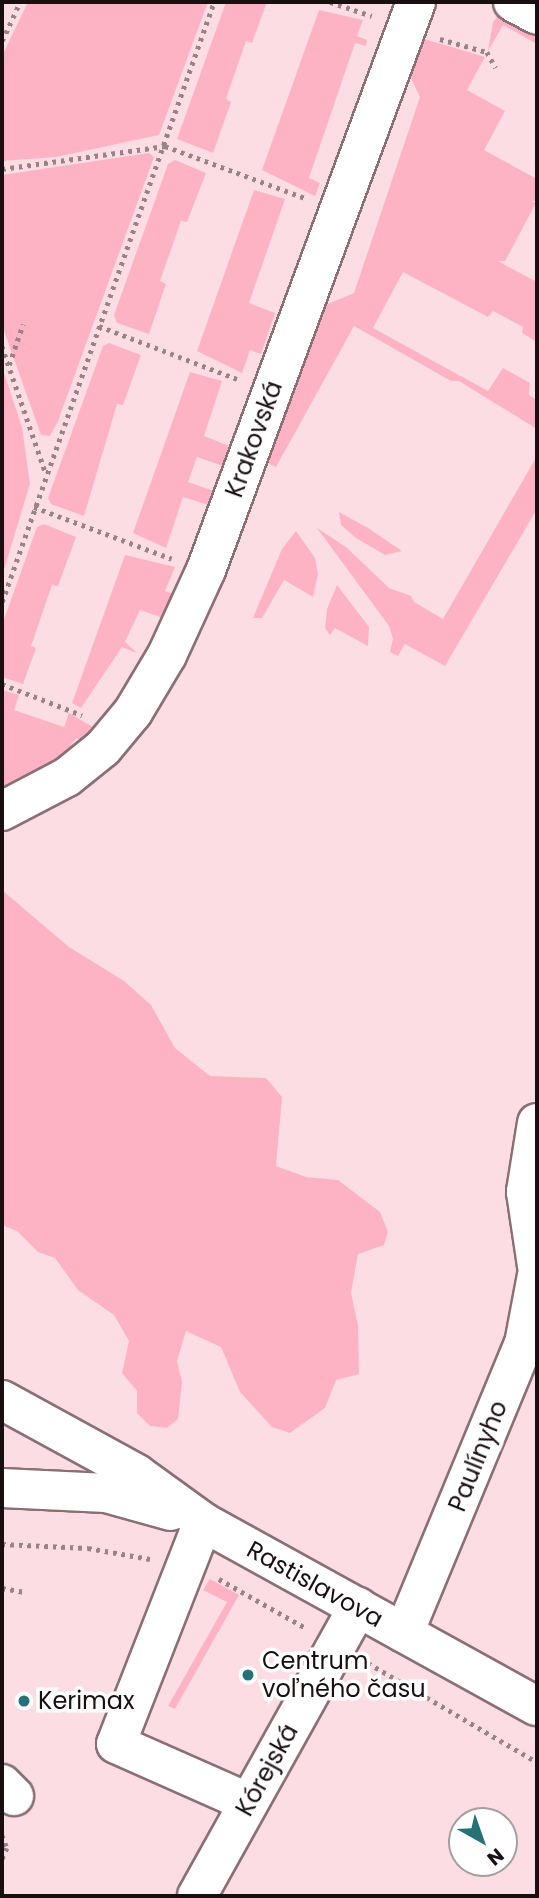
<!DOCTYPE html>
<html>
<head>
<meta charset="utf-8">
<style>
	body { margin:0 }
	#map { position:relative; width:539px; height:1898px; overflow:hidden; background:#fcdde4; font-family:Poppins,sans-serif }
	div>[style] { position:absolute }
	.green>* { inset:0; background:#feb3c5 }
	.path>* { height:4.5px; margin-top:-2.25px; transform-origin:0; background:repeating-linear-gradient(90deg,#998388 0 3.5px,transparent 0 8.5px) }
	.roads { filter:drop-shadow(2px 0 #8a6f75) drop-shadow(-2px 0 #8a6f75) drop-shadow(0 2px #8a6f75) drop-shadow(0 -2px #8a6f75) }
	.minor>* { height:38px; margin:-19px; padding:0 19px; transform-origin:19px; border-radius:19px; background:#fff }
	.dots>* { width:19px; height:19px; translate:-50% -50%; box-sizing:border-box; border:4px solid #fff; border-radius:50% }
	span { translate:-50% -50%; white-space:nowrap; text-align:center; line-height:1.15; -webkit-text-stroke:7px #fff; paint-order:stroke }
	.street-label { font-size:24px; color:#190f11 }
	.poi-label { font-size:24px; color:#190f11 }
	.left { translate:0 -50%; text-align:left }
	.frame { position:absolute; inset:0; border:4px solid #190f11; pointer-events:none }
	.north { position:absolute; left:448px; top:1807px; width:70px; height:70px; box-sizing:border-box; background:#fff; border:2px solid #a39fa0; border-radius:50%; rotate:140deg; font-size:19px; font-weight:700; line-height:28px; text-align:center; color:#190f11 }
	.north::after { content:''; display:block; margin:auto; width:24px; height:32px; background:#267078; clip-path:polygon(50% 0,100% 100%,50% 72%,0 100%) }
</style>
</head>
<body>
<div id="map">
	<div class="green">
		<div style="clip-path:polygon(28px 2px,208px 2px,159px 135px,56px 157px,2px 161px,2px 56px)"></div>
		<div style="clip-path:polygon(226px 2px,267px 2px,252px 43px,246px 41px,226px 99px,231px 102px,213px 153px,177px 139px)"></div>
		<div style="clip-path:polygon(319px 10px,363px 20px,357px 36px,367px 40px,366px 46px,355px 43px,309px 178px,320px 183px,315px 196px,262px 170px)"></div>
		<div style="clip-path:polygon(501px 12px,537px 31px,537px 44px,503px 25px,488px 51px,493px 22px)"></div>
		<div style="clip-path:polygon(411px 35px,485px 57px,467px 90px,505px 111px,484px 150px,537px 179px,537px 201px,531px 201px,536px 203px,505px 261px,498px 261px,537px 282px,537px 342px,522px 333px,523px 327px,493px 311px,488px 317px,403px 272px,373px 328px,488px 391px,503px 368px,530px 383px,529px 395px,537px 400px,537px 429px,459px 381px,451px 381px,354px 326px,276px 467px,264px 461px,316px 309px,354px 293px,420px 97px,402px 60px)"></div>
		<div style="clip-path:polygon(149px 153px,154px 157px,58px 421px,50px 436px,41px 435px,2px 325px,2px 175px)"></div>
		<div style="clip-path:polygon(175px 160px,206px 173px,187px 222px,181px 221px,160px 281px,166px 284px,149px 334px,117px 323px,114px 315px,168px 164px)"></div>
		<div style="clip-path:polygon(254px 190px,285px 199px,249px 303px,275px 313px,261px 354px,250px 350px,242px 373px,197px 351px)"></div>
		<div style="clip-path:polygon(109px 343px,141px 355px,123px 405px,117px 404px,84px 516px,51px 504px,48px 498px,103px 346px)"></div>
		<div style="clip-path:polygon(2px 367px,22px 427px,30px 484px,2px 576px)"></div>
		<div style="clip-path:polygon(190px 372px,222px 381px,204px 436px,229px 446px,223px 466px,197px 457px,188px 482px,214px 491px,208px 505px,183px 497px,166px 548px,133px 533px)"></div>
		<div style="clip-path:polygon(537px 456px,537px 509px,445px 666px,405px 644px,398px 656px,390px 652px,393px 639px,389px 626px,317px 528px,346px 547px,389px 588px,411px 596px,414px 602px,443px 619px)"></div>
		<div style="clip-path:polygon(339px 512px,368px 528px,402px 551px,385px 555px,356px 538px,341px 525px)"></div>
		<div style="clip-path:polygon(44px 524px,76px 537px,58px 586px,52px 585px,31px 646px,36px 648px,23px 684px,2px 677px,2px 625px,37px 527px)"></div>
		<div style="clip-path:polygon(296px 531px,315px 558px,318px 574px,313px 597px,284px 580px,262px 618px,253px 618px,282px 549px)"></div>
		<div style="clip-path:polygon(125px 555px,175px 567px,165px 591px,176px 595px,166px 619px,140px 610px,125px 642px,137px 653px,122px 647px,81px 708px,72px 703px)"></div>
		<div style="clip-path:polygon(337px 585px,369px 627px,368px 646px,335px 628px,330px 635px,325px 628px,327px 609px)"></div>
		<div style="clip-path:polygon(2px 690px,19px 695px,14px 710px,64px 727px,69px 713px,96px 729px,82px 742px,77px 738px,71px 744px,74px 749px,36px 775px,2px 794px)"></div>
		<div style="clip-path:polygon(2px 890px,69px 947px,124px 981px,151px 1005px,175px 1048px,210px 1076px,266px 1078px,282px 1097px,276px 1166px,306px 1177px,338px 1180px,380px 1212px,388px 1232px,384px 1245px,358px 1254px,351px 1293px,358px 1325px,359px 1374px,336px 1380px,325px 1408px,290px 1433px,272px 1427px,240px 1392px,221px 1347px,186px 1331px,177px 1361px,182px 1382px,178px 1419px,167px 1428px,150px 1426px,137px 1413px,137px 1391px,122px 1373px,129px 1341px,114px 1315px,78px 1290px,55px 1258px,38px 1252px,17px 1231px,2px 1225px)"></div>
		<div style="clip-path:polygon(210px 1579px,239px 1595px,175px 1709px,168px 1706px,227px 1602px,203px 1590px)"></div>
	</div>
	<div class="path">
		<div style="left:330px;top:2px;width:44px;rotate:18.4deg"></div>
		<div style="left:440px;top:39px;width:49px;rotate:15.5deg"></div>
		<div style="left:487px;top:52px;width:18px;rotate:61deg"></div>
		<div style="left:2px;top:41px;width:43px;rotate:-65.2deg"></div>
		<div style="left:2px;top:169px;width:165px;rotate:-8deg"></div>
		<div style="left:165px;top:146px;width:149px;rotate:20.4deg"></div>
		<div style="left:99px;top:326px;width:148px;rotate:21deg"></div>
		<div style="left:2px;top:346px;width:135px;rotate:71deg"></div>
		<div style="left:9px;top:365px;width:43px;rotate:-71.1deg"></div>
		<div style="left:34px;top:507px;width:147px;rotate:20.6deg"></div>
		<div style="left:2px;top:602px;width:636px;rotate:-70.54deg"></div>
		<div style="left:2px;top:684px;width:86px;rotate:21.2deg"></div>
		<div style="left:2px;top:1544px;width:86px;rotate:2.7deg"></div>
		<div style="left:88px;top:1548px;width:63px;rotate:10.1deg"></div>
		<div style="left:219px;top:1579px;width:100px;rotate:29.4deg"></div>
		<div style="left:2px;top:1588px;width:23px;rotate:10deg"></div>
		<div style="left:368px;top:1663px;width:196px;rotate:30.4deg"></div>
		<div style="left:2px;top:1835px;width:14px;rotate:69deg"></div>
		<div style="left:7px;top:1848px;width:13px;rotate:113deg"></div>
	</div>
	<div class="roads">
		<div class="minor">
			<div style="left:513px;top:2px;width:27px;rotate:28deg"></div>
			<div style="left:2px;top:811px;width:73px;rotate:-27.6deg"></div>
			<div style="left:67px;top:777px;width:46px;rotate:-38.9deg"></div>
			<div style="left:103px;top:748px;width:47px;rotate:-50.2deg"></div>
			<div style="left:133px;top:712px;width:66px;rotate:-59.2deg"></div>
			<div style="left:167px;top:655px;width:94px;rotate:-65.4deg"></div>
			<div style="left:206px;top:570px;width:606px;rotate:-69.71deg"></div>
			<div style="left:537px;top:1123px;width:70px;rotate:99.1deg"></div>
			<div style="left:526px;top:1192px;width:75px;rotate:81.5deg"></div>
			<div style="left:2px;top:1400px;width:154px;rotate:28.7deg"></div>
			<div style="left:137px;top:1474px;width:82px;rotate:36deg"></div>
			<div style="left:203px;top:1522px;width:381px;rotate:28.9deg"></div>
			<div style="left:2px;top:1488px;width:104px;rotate:2.8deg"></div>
			<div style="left:106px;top:1493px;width:67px;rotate:15.5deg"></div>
			<div style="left:203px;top:1522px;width:238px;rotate:111.4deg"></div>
			<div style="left:116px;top:1744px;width:145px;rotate:23.9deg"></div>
			<div style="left:404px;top:1633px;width:313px;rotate:-67.5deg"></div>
			<div style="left:524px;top:1344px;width:70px;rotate:-79.3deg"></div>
			<div style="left:2px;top:1784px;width:17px;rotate:45deg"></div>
			<div style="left:197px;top:1896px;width:331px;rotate:-60.9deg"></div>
		</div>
	</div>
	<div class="dots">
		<div style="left:248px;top:1675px;background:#267078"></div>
		<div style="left:24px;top:1701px;background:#267078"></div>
	</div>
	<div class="street-label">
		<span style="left:254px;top:439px;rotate:-70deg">Krakovská</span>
		<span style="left:478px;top:1456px;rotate:-68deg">Paulínyho</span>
		<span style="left:315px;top:1584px;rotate:29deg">Rastislavova</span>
		<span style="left:267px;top:1770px;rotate:-61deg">Kórejská</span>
	</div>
	<div class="poi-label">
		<span class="left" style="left:262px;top:1675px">Centrum<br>voľného času</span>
		<span class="left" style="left:38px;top:1701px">Kerimax</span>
	</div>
	<div class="frame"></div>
	<div class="north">N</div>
</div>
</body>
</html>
